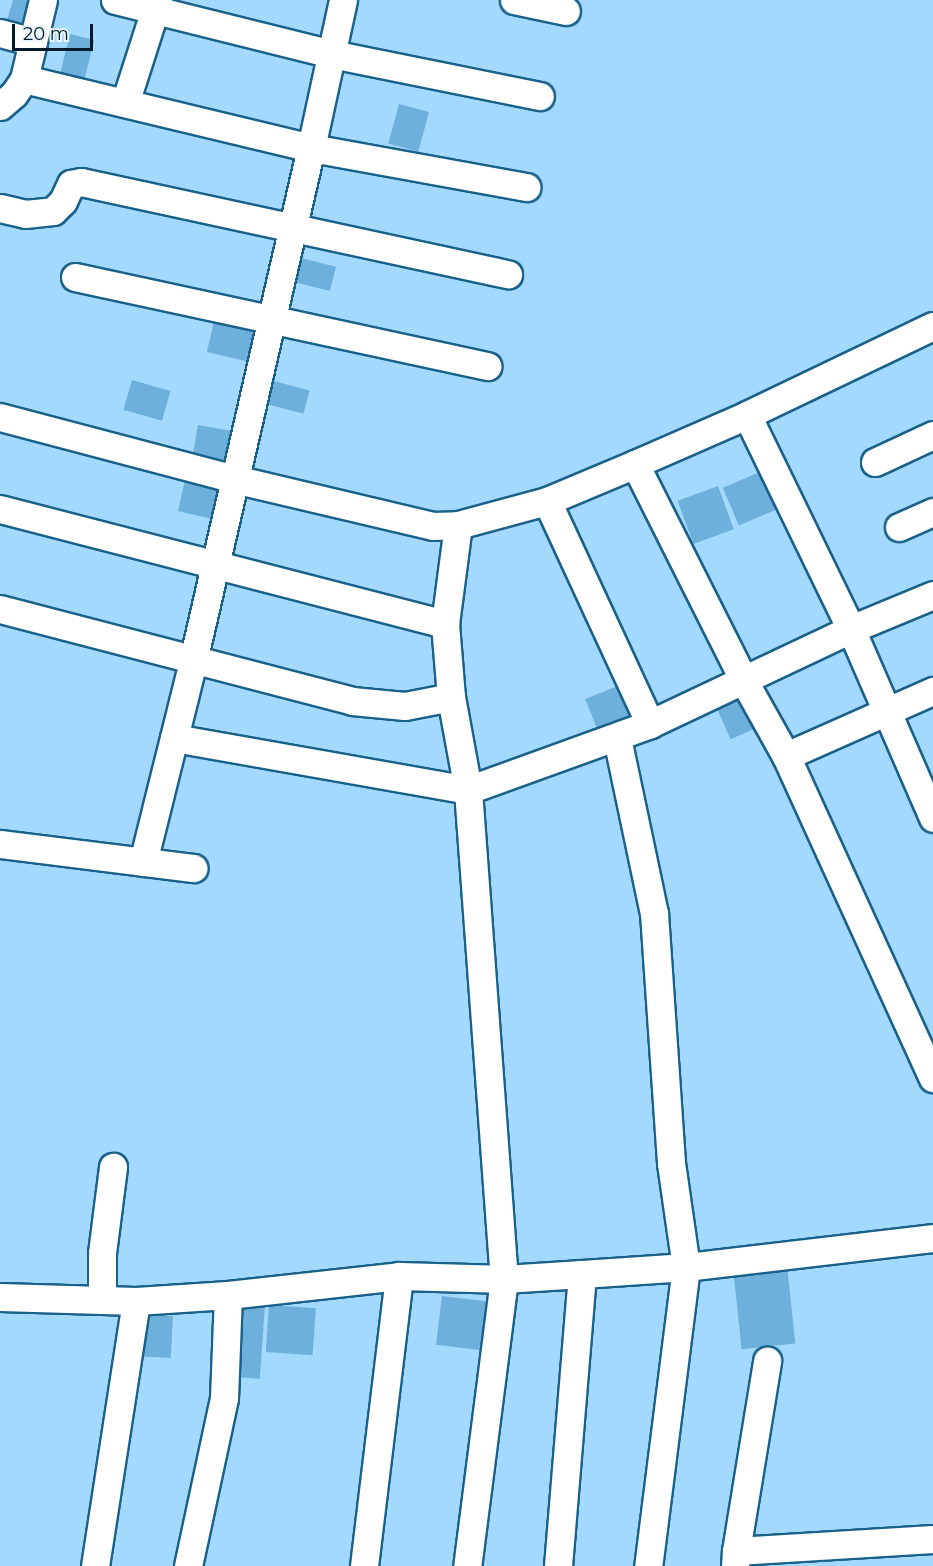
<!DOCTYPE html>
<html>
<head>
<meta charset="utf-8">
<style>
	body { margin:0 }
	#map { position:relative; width:933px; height:1566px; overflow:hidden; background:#a4d9fe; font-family:Montserrat,sans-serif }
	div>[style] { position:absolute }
	.building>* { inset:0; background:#6db0dc; transform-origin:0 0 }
	.roads { filter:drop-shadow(2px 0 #1a618a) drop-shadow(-2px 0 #1a618a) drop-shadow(0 2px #1a618a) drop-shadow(0 -2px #1a618a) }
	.minor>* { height:27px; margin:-13.5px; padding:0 13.5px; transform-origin:13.5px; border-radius:13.5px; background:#fff }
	span { translate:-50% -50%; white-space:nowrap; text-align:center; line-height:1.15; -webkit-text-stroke:6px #e8f5fe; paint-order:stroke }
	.scale { position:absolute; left:12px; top:24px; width:81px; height:27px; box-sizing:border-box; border:3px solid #001b2c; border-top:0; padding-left:8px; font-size:18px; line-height:21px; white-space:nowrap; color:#001b2c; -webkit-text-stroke:4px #e8f5fe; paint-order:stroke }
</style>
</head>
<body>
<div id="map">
	<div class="building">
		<div style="clip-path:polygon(13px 0,38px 0,30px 30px,6px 24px)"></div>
		<div style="left:70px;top:34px;width:25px;height:40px;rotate:14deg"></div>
		<div style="left:399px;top:104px;width:31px;height:41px;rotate:15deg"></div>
		<div style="left:301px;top:258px;width:36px;height:25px;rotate:14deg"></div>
		<div style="left:215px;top:317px;width:45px;height:36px;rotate:13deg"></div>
		<div style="left:132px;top:380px;width:40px;height:31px;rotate:16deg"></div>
		<div style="left:270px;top:380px;width:41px;height:24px;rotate:15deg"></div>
		<div style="left:198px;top:425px;width:35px;height:38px;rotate:10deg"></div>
		<div style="left:767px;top:469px;width:41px;height:48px;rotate:67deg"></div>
		<div style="left:186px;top:476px;width:35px;height:36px;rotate:13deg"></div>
		<div style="left:718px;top:486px;width:46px;height:43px;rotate:70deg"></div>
		<div style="left:625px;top:683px;width:37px;height:43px;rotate:68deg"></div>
		<div style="left:743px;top:691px;width:39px;height:31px;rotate:66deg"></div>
		<div style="left:787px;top:1265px;width:79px;height:54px;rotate:84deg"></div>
		<div style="left:442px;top:1296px;width:46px;height:49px;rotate:7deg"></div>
		<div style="left:237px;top:1304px;width:28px;height:73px;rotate:4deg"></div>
		<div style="left:269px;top:1305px;width:47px;height:47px;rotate:4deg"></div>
		<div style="left:136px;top:1314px;width:37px;height:42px;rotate:3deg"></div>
	</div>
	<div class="roads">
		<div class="minor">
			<div style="left:115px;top:0;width:223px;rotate:14deg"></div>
			<div style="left:331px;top:54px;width:213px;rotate:11.4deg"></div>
			<div style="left:514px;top:0;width:53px;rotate:11.9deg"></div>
			<div style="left:0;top:33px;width:34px;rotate:15deg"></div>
			<div style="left:24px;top:79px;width:295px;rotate:13.5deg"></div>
			<div style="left:311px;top:148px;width:219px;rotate:10.3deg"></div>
			<div style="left:125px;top:103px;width:108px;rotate:-72.2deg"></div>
			<div style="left:0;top:106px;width:18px;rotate:-41deg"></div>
			<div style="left:14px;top:94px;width:18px;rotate:-56deg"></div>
			<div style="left:24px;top:79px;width:81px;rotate:-76.5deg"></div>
			<div style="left:0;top:208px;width:26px;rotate:13deg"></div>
			<div style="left:25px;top:214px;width:28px;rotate:-6deg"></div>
			<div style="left:53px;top:211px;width:14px;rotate:-45deg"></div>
			<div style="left:63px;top:201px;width:19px;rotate:-65deg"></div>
			<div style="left:71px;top:184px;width:10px;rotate:-11deg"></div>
			<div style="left:81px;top:182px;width:437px;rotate:12.2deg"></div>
			<div style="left:75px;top:277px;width:422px;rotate:12.2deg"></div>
			<div style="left:747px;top:415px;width:238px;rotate:64.1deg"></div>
			<div style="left:851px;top:629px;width:206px;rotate:66.5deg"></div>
			<div style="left:0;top:417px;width:242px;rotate:14.8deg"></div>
			<div style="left:234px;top:479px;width:204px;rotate:13.3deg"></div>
			<div style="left:433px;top:526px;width:25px;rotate:-2deg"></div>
			<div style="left:458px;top:525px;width:92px;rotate:-15.1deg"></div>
			<div style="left:547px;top:501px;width:95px;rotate:-22.8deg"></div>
			<div style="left:635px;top:464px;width:122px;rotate:-23.6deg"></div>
			<div style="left:747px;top:415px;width:206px;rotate:-25.6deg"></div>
			<div style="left:875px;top:462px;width:64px;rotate:-25deg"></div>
			<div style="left:635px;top:464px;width:243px;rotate:63.3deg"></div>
			<div style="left:744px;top:681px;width:86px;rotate:60.8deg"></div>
			<div style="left:786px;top:756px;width:354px;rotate:65.5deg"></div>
			<div style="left:547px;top:501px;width:246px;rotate:65.2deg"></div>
			<div style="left:0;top:509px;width:460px;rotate:14.5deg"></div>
			<div style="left:458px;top:525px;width:100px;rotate:97.5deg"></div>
			<div style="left:445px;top:624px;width:73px;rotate:85.3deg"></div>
			<div style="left:451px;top:697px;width:95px;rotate:79.6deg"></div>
			<div style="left:468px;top:790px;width:490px;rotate:85.8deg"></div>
			<div style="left:504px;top:1279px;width:289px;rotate:97.3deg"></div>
			<div style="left:899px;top:527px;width:37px;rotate:-24deg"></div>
			<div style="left:0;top:609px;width:364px;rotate:14.6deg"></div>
			<div style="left:352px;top:701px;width:53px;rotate:5.4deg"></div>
			<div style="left:405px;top:706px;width:47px;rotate:-11.1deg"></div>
			<div style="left:174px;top:738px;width:299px;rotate:10deg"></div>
			<div style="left:468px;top:790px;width:194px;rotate:-19.9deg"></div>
			<div style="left:650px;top:724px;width:222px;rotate:-25.3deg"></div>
			<div style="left:851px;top:629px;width:89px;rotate:-22.5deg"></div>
			<div style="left:617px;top:738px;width:179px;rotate:78.1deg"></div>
			<div style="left:654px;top:913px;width:251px;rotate:86.1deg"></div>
			<div style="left:671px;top:1163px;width:105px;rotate:81.8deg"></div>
			<div style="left:686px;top:1267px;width:301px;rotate:97.2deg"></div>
			<div style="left:786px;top:756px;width:161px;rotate:-23.9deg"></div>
			<div style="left:0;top:844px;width:195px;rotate:7.1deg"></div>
			<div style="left:143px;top:862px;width:207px;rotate:-76deg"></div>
			<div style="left:193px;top:661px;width:526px;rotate:-77.05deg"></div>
			<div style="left:311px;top:148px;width:151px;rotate:-77.8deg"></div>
			<div style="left:0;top:1297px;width:136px;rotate:1.7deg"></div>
			<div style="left:136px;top:1301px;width:92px;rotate:-3.7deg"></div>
			<div style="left:228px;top:1295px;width:172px;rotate:-6.3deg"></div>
			<div style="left:399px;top:1276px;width:105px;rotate:1.6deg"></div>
			<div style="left:504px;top:1279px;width:78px;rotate:-3.7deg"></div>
			<div style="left:582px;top:1274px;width:104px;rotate:-3.9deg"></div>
			<div style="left:686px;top:1267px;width:249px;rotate:-6.7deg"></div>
			<div style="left:102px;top:1300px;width:47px;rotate:-90deg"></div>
			<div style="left:102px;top:1253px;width:87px;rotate:-82.7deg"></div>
			<div style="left:736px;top:1551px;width:197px;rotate:-3.5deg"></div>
			<div style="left:95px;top:1566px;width:268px;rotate:-81.2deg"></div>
			<div style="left:188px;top:1566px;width:172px;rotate:-77.9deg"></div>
			<div style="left:224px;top:1398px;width:103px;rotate:-87.8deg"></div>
			<div style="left:364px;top:1566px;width:292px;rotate:-83.1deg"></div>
			<div style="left:558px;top:1566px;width:293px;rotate:-85.3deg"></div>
			<div style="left:735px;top:1566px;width:15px;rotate:-86deg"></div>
			<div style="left:736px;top:1551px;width:193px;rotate:-80.7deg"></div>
		</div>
	</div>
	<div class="scale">20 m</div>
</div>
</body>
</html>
